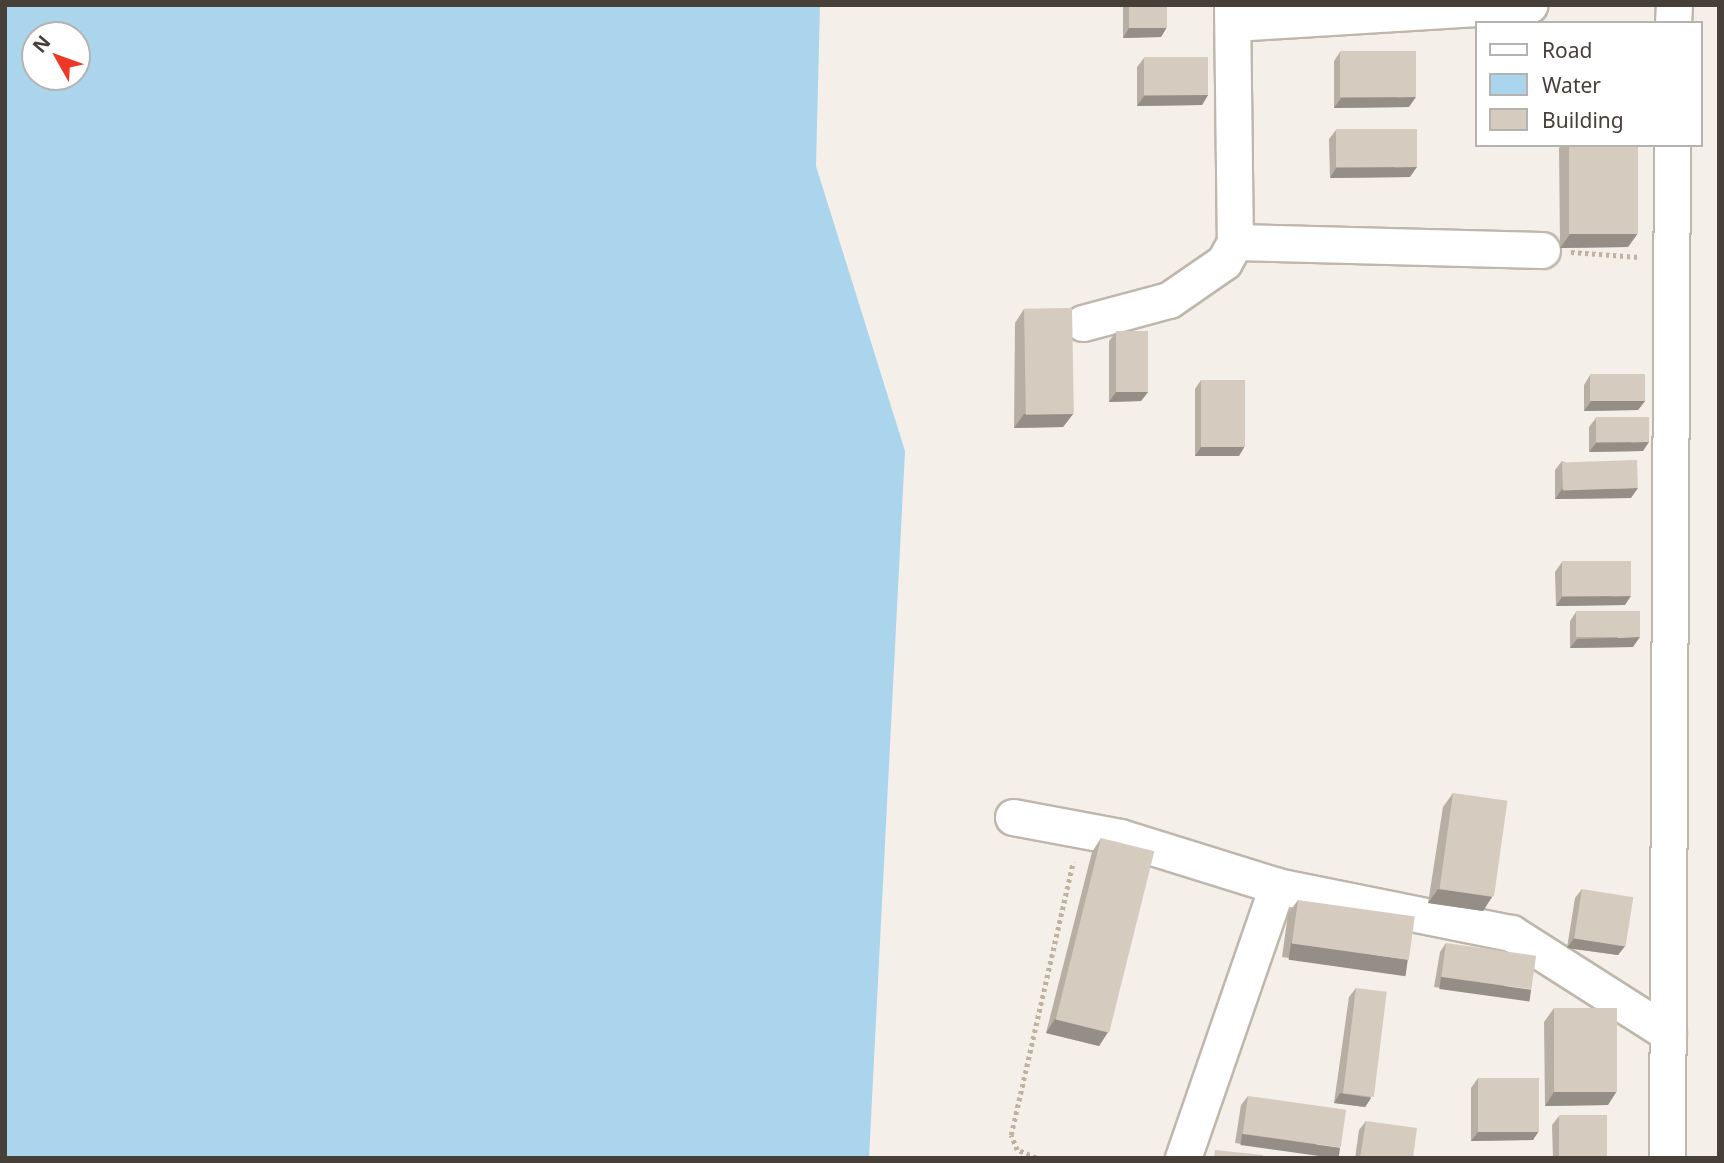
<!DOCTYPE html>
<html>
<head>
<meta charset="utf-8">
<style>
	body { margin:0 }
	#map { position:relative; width:1724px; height:1163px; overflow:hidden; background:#f4f0e9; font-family:"Noto Sans",sans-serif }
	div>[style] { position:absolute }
	.water>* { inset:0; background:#aad5ec }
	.path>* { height:4.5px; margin-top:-2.25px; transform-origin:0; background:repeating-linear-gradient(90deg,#c0b29e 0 3.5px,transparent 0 7px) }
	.roads { filter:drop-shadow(2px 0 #bfb7ac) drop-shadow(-2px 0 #bfb7ac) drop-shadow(0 2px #bfb7ac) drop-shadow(0 -2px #bfb7ac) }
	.minor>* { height:35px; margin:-17.5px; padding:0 17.5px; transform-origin:17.5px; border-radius:17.5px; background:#fff }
	.wall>* { inset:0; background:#b7afa4 }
	.shaded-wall>* { inset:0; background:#958e86; transform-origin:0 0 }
	.building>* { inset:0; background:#d5cbbf; transform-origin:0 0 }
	span { translate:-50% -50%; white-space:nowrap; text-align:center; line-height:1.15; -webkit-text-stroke:5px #fff; paint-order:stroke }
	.frame { position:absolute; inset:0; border:7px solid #474038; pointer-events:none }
	.legend { position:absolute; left:1475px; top:21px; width:228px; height:126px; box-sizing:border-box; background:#fff; border:2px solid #b5b3af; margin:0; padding:9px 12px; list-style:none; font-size:21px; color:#474038 }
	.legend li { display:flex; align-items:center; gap:14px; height:35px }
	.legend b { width:35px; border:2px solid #b5b3af }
	.north { position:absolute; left:21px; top:21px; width:70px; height:70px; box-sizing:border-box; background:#fff; border:2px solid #b5b3af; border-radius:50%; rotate:310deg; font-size:19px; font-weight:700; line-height:28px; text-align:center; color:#474038 }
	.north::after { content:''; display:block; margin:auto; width:24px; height:32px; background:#ed3827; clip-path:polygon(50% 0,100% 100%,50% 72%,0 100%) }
</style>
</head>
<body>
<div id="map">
	<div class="water">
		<div style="clip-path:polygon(evenodd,5px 5px,820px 5px,816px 166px,905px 451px,869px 1158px,5px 1158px,5px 5px,35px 35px,77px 35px,77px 77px,35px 77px,35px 35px)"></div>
	</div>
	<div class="path">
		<div style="left:1571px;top:252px;width:68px;rotate:4.2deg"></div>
		<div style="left:1036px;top:1158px;width:21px;rotate:-157deg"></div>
		<div style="left:1017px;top:1150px;width:16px;rotate:-112deg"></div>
		<div style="left:1011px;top:1135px;width:280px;rotate:-77.2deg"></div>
	</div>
	<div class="roads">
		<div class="minor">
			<div style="left:1232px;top:5px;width:237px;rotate:89.3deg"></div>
			<div style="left:1235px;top:242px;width:307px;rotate:1.5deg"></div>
			<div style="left:1233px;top:23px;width:297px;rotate:-3.5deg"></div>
			<div style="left:1673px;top:23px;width:18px;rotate:-87deg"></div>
			<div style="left:1083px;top:323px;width:89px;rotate:-15deg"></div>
			<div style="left:1169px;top:300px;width:67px;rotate:-34.6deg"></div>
			<div style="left:1224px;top:262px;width:23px;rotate:-61deg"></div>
			<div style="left:1013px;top:817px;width:109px;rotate:10.6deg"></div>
			<div style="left:1120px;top:837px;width:164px;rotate:17.3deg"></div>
			<div style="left:1277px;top:886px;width:239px;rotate:11.4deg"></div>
			<div style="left:1511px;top:933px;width:186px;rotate:32.5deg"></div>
			<div style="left:1183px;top:1158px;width:288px;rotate:-70.9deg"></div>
			<div style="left:1667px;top:1158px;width:1013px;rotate:-89.72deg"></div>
		</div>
	</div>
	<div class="wall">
		<div style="clip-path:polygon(1123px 5px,1167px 5px,1167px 27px,1161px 37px,1123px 38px)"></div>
		<div style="clip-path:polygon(1340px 52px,1409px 107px,1334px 108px,1334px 61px)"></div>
		<div style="clip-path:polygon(1144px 58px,1208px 95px,1202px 105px,1137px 106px,1137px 67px)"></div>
		<div style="clip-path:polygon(1336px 130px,1410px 177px,1330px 178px,1329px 139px)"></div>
		<div style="clip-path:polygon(1561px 145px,1638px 145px,1638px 233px,1628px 247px,1560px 248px,1559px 148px)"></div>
		<div style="clip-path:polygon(1024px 309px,1073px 414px,1063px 427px,1014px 428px,1015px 323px)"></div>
		<div style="clip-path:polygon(1116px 332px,1148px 392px,1141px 401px,1109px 402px,1109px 341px)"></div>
		<div style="clip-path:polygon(1590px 375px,1645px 401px,1638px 410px,1584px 411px,1584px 385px)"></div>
		<div style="clip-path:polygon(1201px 380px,1239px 456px,1195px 456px,1195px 389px)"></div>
		<div style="clip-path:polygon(1596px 418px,1643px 451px,1589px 452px,1589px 427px)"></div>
		<div style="clip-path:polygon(1562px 461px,1631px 498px,1555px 499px,1555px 470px)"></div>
		<div style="clip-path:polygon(1562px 562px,1625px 605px,1556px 606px,1555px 572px)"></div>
		<div style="clip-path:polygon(1576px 612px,1633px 647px,1570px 648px,1570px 621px)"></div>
		<div style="clip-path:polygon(1453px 793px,1492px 897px,1483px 911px,1428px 903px,1443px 807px)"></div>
		<div style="clip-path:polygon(1101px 838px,1108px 1032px,1099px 1046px,1046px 1033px,1092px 852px)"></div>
		<div style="clip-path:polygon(1582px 889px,1625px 946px,1618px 955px,1567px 948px,1575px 898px)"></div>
		<div style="clip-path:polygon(1298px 900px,1398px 974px,1282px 957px,1288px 914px)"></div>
		<div style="clip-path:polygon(1446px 943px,1524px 1000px,1434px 987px,1440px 952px)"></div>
		<div style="clip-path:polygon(1356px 988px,1371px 1098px,1365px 1107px,1334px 1103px,1349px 997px)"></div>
		<div style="clip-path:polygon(1554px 1008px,1608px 1105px,1545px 1106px,1544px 1022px)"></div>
		<div style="clip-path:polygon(1478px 1078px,1533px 1140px,1471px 1141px,1471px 1088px)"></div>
		<div style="clip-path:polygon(1248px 1096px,1334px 1157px,1235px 1143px,1241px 1105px)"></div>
		<div style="clip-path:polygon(1559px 1116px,1607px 1158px,1553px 1158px,1552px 1125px)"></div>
		<div style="clip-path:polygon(1366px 1121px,1413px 1158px,1355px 1158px,1359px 1130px)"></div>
	</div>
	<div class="shaded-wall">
		<div style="clip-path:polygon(1167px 27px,1161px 37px,1123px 38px,1129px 28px)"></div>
		<div style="clip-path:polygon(1208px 95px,1202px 105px,1137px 106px,1144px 96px)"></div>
		<div style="clip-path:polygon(1416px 97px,1409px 107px,1334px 108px,1341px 98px)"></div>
		<div style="clip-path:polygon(1417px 167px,1410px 177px,1330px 178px,1336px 168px)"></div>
		<div style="clip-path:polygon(1638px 233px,1628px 247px,1560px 248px,1570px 234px)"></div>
		<div style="clip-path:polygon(1116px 392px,1148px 392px,1141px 401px,1109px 402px)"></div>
		<div style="clip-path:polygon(1591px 401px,1645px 401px,1638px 410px,1584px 411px)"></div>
		<div style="clip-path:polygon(1024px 414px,1073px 414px,1063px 427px,1014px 428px)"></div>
		<div style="clip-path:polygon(1649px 442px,1643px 451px,1589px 452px,1596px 443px)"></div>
		<div style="clip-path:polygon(1245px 446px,1239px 456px,1195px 456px,1201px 447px)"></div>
		<div style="clip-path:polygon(1638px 488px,1631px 498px,1555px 499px,1562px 489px)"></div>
		<div style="clip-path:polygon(1631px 596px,1625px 605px,1556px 606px,1562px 597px)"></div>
		<div style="clip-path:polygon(1640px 637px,1633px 647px,1570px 648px,1577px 639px)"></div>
		<div style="clip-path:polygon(1438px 889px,1492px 897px,1483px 911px,1428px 903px)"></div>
		<div style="clip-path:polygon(1574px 938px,1625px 946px,1618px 955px,1567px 948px)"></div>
		<div style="left:1291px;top:943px;width:118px;height:17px;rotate:8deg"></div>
		<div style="left:1441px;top:977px;width:91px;height:12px;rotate:8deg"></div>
		<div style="clip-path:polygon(1055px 1019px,1108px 1032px,1099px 1046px,1046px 1033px)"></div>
		<div style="clip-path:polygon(1617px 1091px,1608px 1105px,1545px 1106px,1554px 1092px)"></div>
		<div style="clip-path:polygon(1340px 1093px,1371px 1098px,1365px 1107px,1334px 1103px)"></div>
		<div style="clip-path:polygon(1539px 1131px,1533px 1140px,1471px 1141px,1478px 1132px)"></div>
		<div style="left:1242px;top:1134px;width:99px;height:11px;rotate:8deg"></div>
	</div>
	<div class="building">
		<div style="left:1129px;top:5px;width:38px;height:23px"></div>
		<div style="left:1416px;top:51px;width:46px;height:76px;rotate:90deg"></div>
		<div style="left:1208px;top:57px;width:38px;height:64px;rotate:90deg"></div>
		<div style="left:1417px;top:129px;width:38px;height:81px;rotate:90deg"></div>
		<div style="left:1569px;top:145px;width:69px;height:89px"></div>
		<div style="left:1072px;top:308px;width:106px;height:48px;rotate:89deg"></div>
		<div style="left:1148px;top:331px;width:61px;height:32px;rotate:90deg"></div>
		<div style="left:1645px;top:374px;width:27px;height:55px;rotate:90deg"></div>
		<div style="left:1201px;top:380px;width:44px;height:67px"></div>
		<div style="left:1649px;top:417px;width:25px;height:53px;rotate:90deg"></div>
		<div style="left:1637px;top:460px;width:28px;height:75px;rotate:88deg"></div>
		<div style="left:1631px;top:561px;width:35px;height:69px;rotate:90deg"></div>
		<div style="left:1640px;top:611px;width:26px;height:64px;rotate:90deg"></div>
		<div style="left:1453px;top:793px;width:55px;height:97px;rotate:8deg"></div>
		<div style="left:1101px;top:838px;width:55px;height:187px;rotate:14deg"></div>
		<div style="left:1582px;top:889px;width:52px;height:50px;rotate:9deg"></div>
		<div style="left:1298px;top:900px;width:118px;height:44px;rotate:8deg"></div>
		<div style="left:1446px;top:943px;width:91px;height:34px;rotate:8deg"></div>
		<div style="left:1356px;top:988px;width:31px;height:106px;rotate:7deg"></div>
		<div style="left:1554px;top:1008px;width:63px;height:84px"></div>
		<div style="left:1478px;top:1078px;width:61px;height:54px"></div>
		<div style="left:1248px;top:1096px;width:99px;height:38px;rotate:8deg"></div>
		<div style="left:1607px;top:1115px;width:43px;height:48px;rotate:90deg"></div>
		<div style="clip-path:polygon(1366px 1121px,1417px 1128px,1413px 1158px,1360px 1158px)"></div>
		<div style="clip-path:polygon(1215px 1150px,1263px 1155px,1263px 1158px,1214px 1158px)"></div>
	</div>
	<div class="frame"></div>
	<ul class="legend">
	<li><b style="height:9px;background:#fff"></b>Road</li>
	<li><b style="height:19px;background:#aad5ec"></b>Water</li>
	<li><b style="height:19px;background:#d5cbbf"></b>Building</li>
	</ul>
	<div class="north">N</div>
</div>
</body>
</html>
